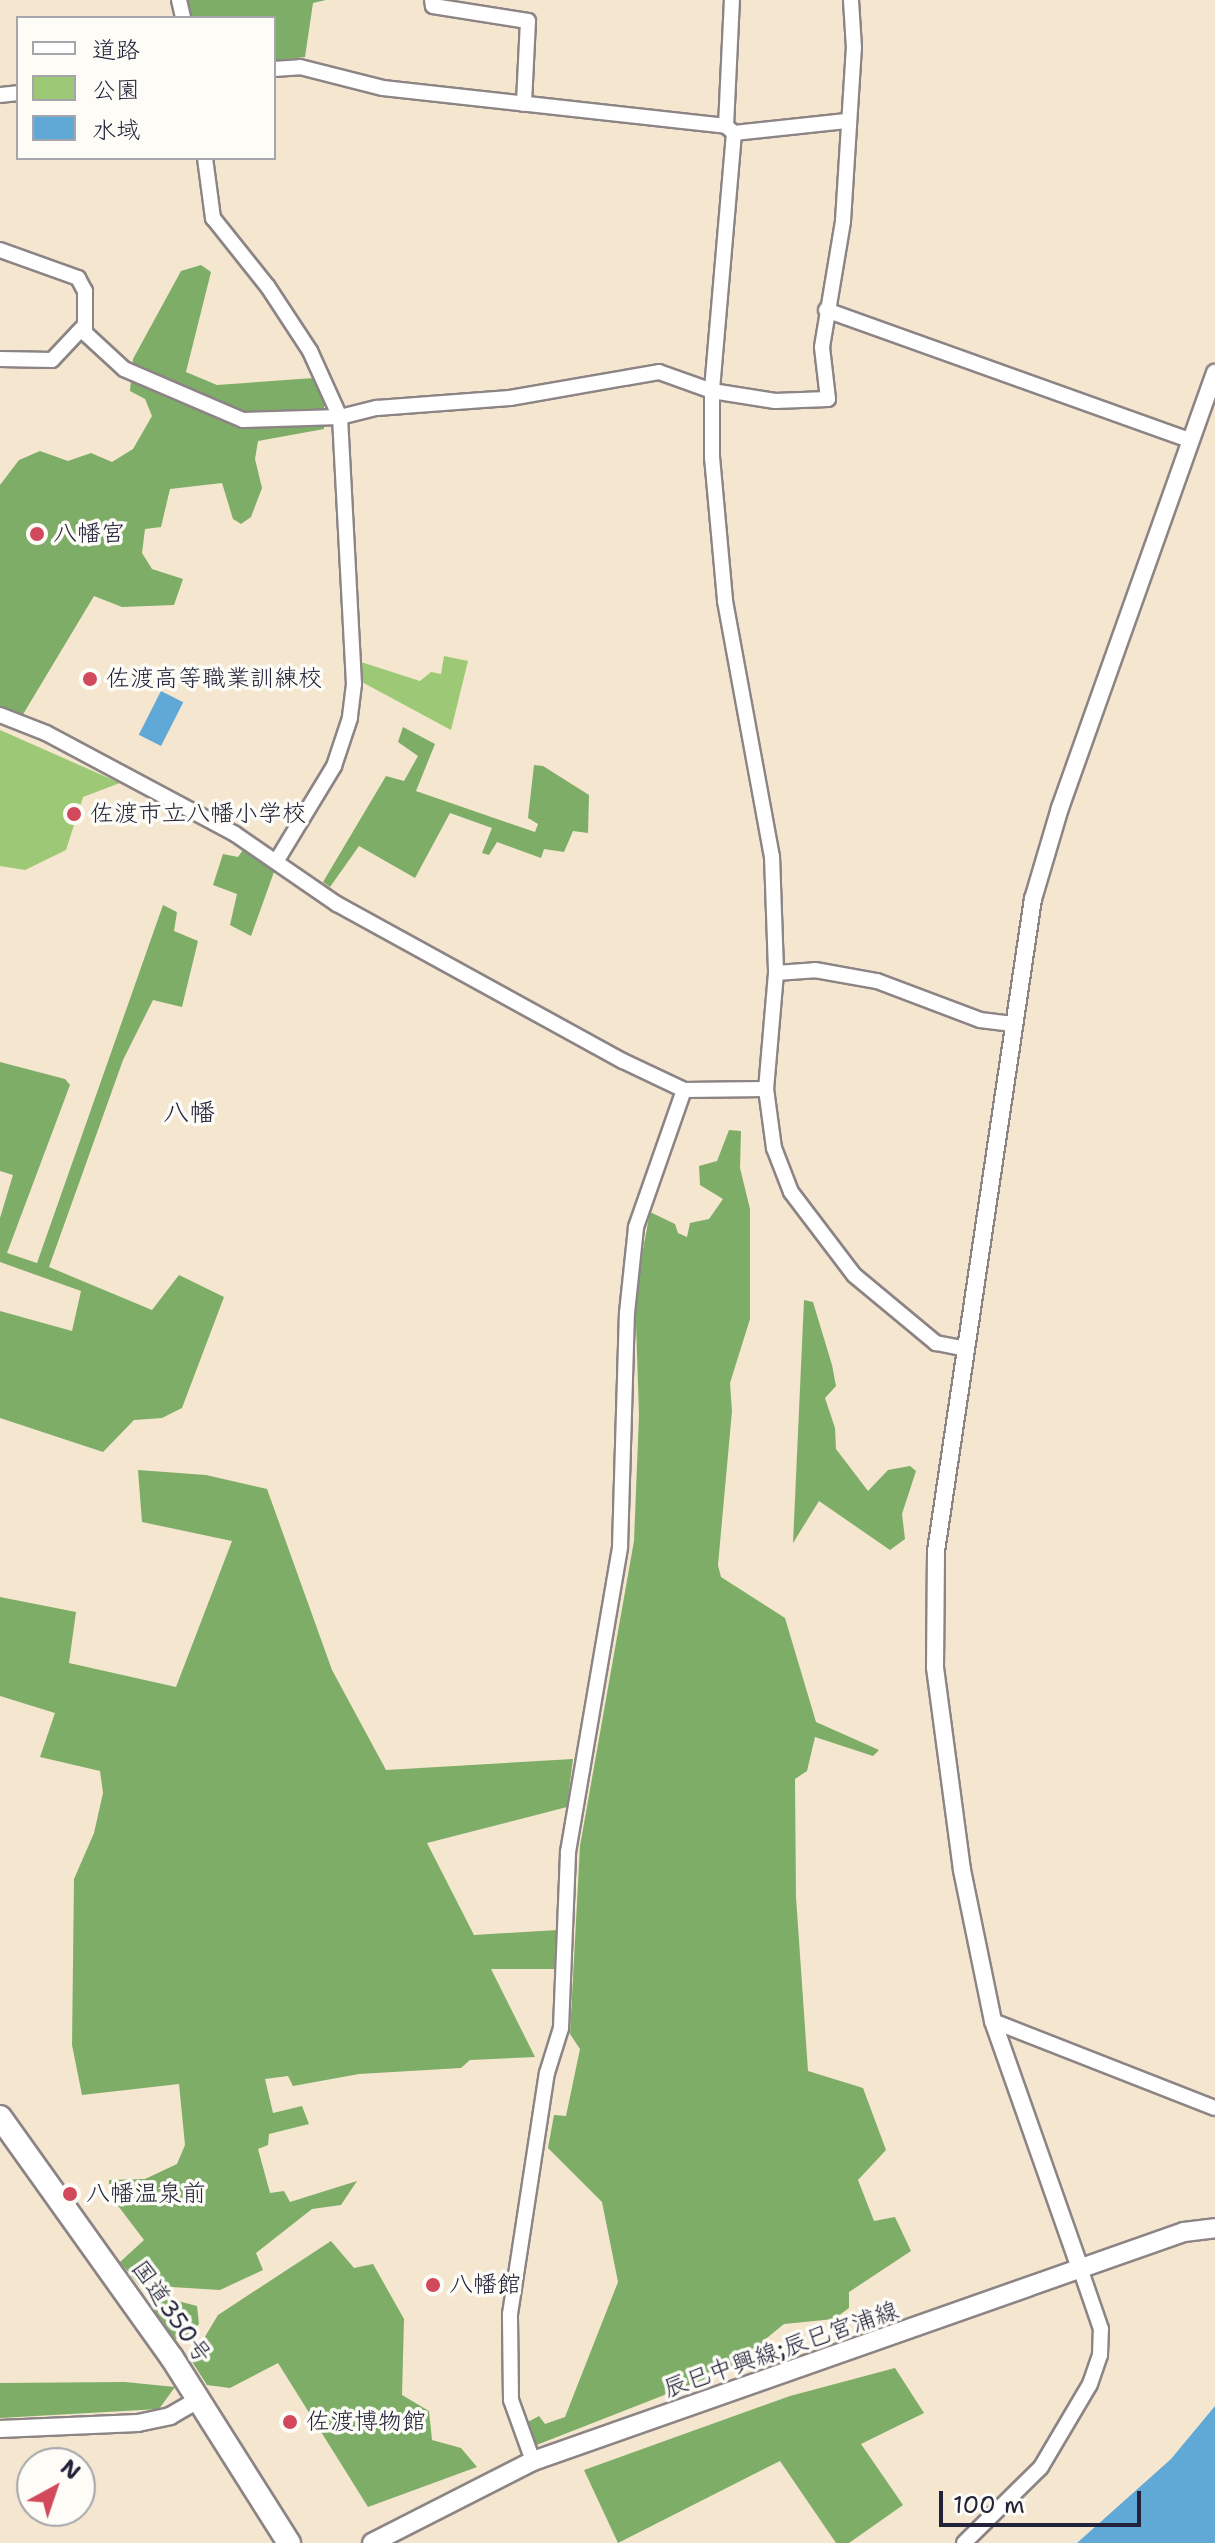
<!DOCTYPE html>
<html>
<head>
<meta charset="utf-8">
<style>
	body { margin:0 }
	#map { position:relative; width:1215px; height:2543px; overflow:hidden; background:#f5e6cf; font-family:"Shantell Sans","Klee One",sans-serif }
	div>[style] { position:absolute }
	.green>* { inset:0; background:#9dc976 }
	.forest>* { inset:0; background:#7ead67 }
	.water>* { inset:0; background:#60a9d7; transform-origin:0 0 }
	.roads { filter:drop-shadow(2px 0 #8c8485) drop-shadow(-2px 0 #8c8485) drop-shadow(0 2px #8c8485) drop-shadow(0 -2px #8c8485) }
	.minor>* { height:14px; margin:-7px; padding:0 7px; transform-origin:7px; border-radius:7px; background:#fff }
	.tertiary>* { height:16px; margin:-8px; padding:0 8px; transform-origin:8px; border-radius:8px; background:#fff }
	.secondary>* { height:18px; margin:-9px; padding:0 9px; transform-origin:9px; border-radius:9px; background:#fff }
	.trunk>* { height:22px; margin:-11px; padding:0 11px; transform-origin:11px; border-radius:11px; background:#fff }
	.dots>* { width:22px; height:22px; translate:-50% -50%; box-sizing:border-box; border:4px solid #fdfcf7; border-radius:50% }
	span { translate:-50% -50%; white-space:nowrap; text-align:center; line-height:1.15; -webkit-text-stroke:7px #fdfcf7; paint-order:stroke }
	.poi-label { font-size:24px; color:#22223b }
	.left { translate:0 -50%; text-align:left }
	.street-label { font-size:24px; color:#22223b }
	.neighbourhood-label { font-size:26px; color:#22223b }
	.legend { position:absolute; left:16px; top:16px; width:260px; height:144px; box-sizing:border-box; background:#fdfcf7; border:2px solid #a5a5ac; margin:0; padding:10px 14px; list-style:none; font-size:24px; color:#22223b }
	.legend li { display:flex; align-items:center; gap:16px; height:40px }
	.legend b { width:40px; border:2px solid #a5a5ac }
	.north { position:absolute; left:16px; top:2447px; width:80px; height:80px; box-sizing:border-box; background:#fdfcf7; border:2px solid #a5a5ac; border-radius:50%; rotate:40deg; font-size:22px; font-weight:700; line-height:32px; text-align:center; color:#22223b }
	.north::after { content:''; display:block; margin:auto; width:28px; height:36px; background:#d1495b; clip-path:polygon(50% 0,100% 100%,50% 72%,0 100%) }
	.scale { position:absolute; left:939px; top:2491px; width:202px; height:36px; box-sizing:border-box; border:4px solid #22223b; border-top:0; padding-left:10px; font-size:24px; line-height:28px; white-space:nowrap; color:#22223b; -webkit-text-stroke:6px #fdfcf7; paint-order:stroke }
</style>
</head>
<body>
<div id="map">
	<div class="green">
		<div style="clip-path:polygon(444px 656px,468px 661px,451px 730px,360px 681px,361px 662px,420px 681px,431px 672px,441px 674px)"></div>
		<div style="clip-path:polygon(0 730px,120px 783px,83px 797px,66px 850px,25px 870px,0 866px)"></div>
	</div>
	<div class="forest">
		<div style="clip-path:polygon(188px 0,326px 0,313px 3px,305px 57px,274px 61px,274px 18px,188px 18px)"></div>
		<div style="clip-path:polygon(201px 265px,211px 272px,186px 372px,217px 385px,314px 378px,324px 399px,324px 429px,258px 441px,255px 459px,262px 488px,251px 517px,241px 524px,233px 519px,222px 483px,170px 489px,161px 527px,145px 529px,142px 553px,152px 569px,183px 579px,174px 605px,122px 607px,94px 596px,22px 716px,0 708px,0 485px,19px 460px,40px 451px,68px 461px,91px 453px,112px 462px,133px 449px,152px 416px,145px 399px,130px 391px,133px 359px,181px 271px)"></div>
		<div style="clip-path:polygon(403px 727px,435px 744px,416px 791px,535px 832px,538px 824px,528px 818px,534px 765px,543px 766px,589px 795px,588px 833px,573px 831px,564px 852px,544px 849px,541px 858px,497px 842px,489px 855px,482px 853px,492px 828px,450px 813px,415px 878px,359px 846px,330px 887px,323px 882px,386px 776px,404px 781px,418px 756px,398px 742px)"></div>
		<div style="clip-path:polygon(245px 847px,275px 869px,251px 936px,230px 925px,237px 894px,213px 885px,223px 854px,238px 857px)"></div>
		<div style="clip-path:polygon(163px 905px,177px 912px,174px 931px,198px 941px,182px 1007px,153px 1000px,123px 1060px,49px 1267px,152px 1310px,179px 1275px,224px 1297px,182px 1408px,162px 1418px,134px 1420px,103px 1452px,0 1418px,0 1311px,72px 1331px,81px 1291px,0 1262px,0 1218px,13px 1175px,0 1171px,0 1062px,65px 1079px,70px 1085px,7px 1253px,37px 1263px)"></div>
		<div style="clip-path:polygon(729px 1130px,741px 1131px,740px 1168px,750px 1209px,750px 1319px,730px 1383px,732px 1411px,718px 1565px,721px 1577px,785px 1618px,816px 1722px,879px 1750px,873px 1756px,815px 1737px,807px 1771px,795px 1779px,796px 1897px,808px 2071px,863px 2088px,886px 2150px,858px 2180px,874px 2221px,895px 2217px,911px 2251px,849px 2292px,849px 2308px,834px 2319px,784px 2324px,762px 2342px,764px 2356px,534px 2446px,526px 2423px,539px 2416px,545px 2424px,565px 2417px,618px 2282px,602px 2202px,548px 2148px,554px 2115px,566px 2116px,580px 2049px,570px 2034px,580px 1846px,634px 1541px,639px 1415px,635px 1292px,650px 1212px,675px 1224px,678px 1233px,687px 1237px,690px 1223px,709px 1219px,723px 1199px,700px 1185px,699px 1166px,717px 1161px)"></div>
		<div style="clip-path:polygon(804px 1300px,813px 1302px,832px 1365px,836px 1386px,825px 1398px,835px 1428px,836px 1449px,868px 1491px,888px 1470px,910px 1466px,916px 1471px,902px 1514px,905px 1539px,890px 1550px,819px 1501px,793px 1543px)"></div>
		<div style="clip-path:polygon(138px 1470px,206px 1475px,267px 1489px,332px 1670px,386px 1770px,573px 1759px,567px 1807px,427px 1843px,474px 1935px,558px 1930px,555px 1969px,491px 1969px,535px 2057px,470px 2060px,461px 2068px,359px 2074px,293px 2086px,288px 2076px,265px 2079px,273px 2113px,302px 2106px,309px 2124px,269px 2134px,268px 2145px,258px 2149px,270px 2193px,284px 2191px,290px 2202px,357px 2181px,341px 2205px,312px 2209px,256px 2253px,263px 2270px,220px 2290px,139px 2285px,120px 2262px,144px 2240px,109px 2194px,109px 2180px,145px 2179px,177px 2164px,185px 2145px,179px 2084px,82px 2095px,72px 2045px,74px 1879px,94px 1833px,103px 1793px,100px 1771px,40px 1757px,55px 1713px,0 1696px,0 1597px,76px 1612px,69px 1663px,176px 1687px,232px 1541px,142px 1522px)"></div>
		<div style="clip-path:polygon(331px 2241px,354px 2268px,373px 2264px,404px 2319px,402px 2395px,429px 2411px,432px 2440px,461px 2448px,477px 2467px,368px 2507px,278px 2363px,230px 2388px,207px 2385px,191px 2360px,218px 2315px)"></div>
		<div style="clip-path:polygon(170px 2299px,197px 2306px,199px 2324px,184px 2338px,175px 2339px,150px 2304px)"></div>
		<div style="clip-path:polygon(895px 2368px,924px 2413px,861px 2444px,903px 2505px,849px 2543px,836px 2543px,780px 2461px,618px 2543px,584px 2470px,790px 2396px)"></div>
		<div style="clip-path:polygon(125px 2382px,175px 2387px,159px 2409px,0 2418px,0 2383px)"></div>
	</div>
	<div class="water">
		<div style="left:161px;top:691px;width:25px;height:49px;rotate:27deg"></div>
		<div style="clip-path:polygon(1215px 2406px,1215px 2543px,1077px 2543px,1171px 2459px)"></div>
	</div>
	<div class="roads">
		<div class="minor">
			<div style="left:179px;top:0;width:18px;rotate:77deg"></div>
			<div style="left:432px;top:0;width:6px;rotate:81deg"></div>
			<div style="left:433px;top:6px;width:96px;rotate:9deg"></div>
			<div style="left:528px;top:21px;width:83px;rotate:92.8deg"></div>
			<div style="left:274px;top:69px;width:26px;rotate:-4deg"></div>
			<div style="left:300px;top:67px;width:86px;rotate:14.2deg"></div>
			<div style="left:383px;top:88px;width:345px;rotate:6.3deg"></div>
			<div style="left:726px;top:126px;width:11px;rotate:41deg"></div>
			<div style="left:734px;top:133px;width:259px;rotate:94.9deg"></div>
			<div style="left:712px;top:391px;width:66px;rotate:90deg"></div>
			<div style="left:712px;top:457px;width:145px;rotate:84.8deg"></div>
			<div style="left:725px;top:601px;width:259px;rotate:79.6deg"></div>
			<div style="left:772px;top:856px;width:117px;rotate:88deg"></div>
			<div style="left:776px;top:973px;width:116px;rotate:94.9deg"></div>
			<div style="left:766px;top:1089px;width:60px;rotate:82.3deg"></div>
			<div style="left:774px;top:1148px;width:47px;rotate:68.9deg"></div>
			<div style="left:791px;top:1192px;width:104px;rotate:52.8deg"></div>
			<div style="left:854px;top:1275px;width:107px;rotate:39.7deg"></div>
			<div style="left:936px;top:1343px;width:31px;rotate:11deg"></div>
			<div style="left:0;top:95px;width:18px;rotate:-6deg"></div>
			<div style="left:726px;top:126px;width:126px;rotate:-87.3deg"></div>
			<div style="left:734px;top:133px;width:113px;rotate:-6.1deg"></div>
			<div style="left:205px;top:158px;width:61px;rotate:82.4deg"></div>
			<div style="left:213px;top:218px;width:88px;rotate:51.4deg"></div>
			<div style="left:268px;top:287px;width:77px;rotate:56.7deg"></div>
			<div style="left:310px;top:351px;width:72px;rotate:65.6deg"></div>
			<div style="left:340px;top:417px;width:267px;rotate:87deg"></div>
			<div style="left:354px;top:684px;width:34px;rotate:97deg"></div>
			<div style="left:350px;top:718px;width:51px;rotate:108.4deg"></div>
			<div style="left:334px;top:766px;width:110px;rotate:121.2deg"></div>
			<div style="left:0;top:250px;width:83px;rotate:19.7deg"></div>
			<div style="left:78px;top:278px;width:15px;rotate:62deg"></div>
			<div style="left:85px;top:291px;width:42px;rotate:90deg"></div>
			<div style="left:85px;top:333px;width:53px;rotate:42.7deg"></div>
			<div style="left:124px;top:369px;width:129px;rotate:23.2deg"></div>
			<div style="left:243px;top:420px;width:97px;rotate:-1.8deg"></div>
			<div style="left:340px;top:417px;width:38px;rotate:-14deg"></div>
			<div style="left:377px;top:408px;width:133px;rotate:-4.3deg"></div>
			<div style="left:510px;top:398px;width:151px;rotate:-9.9deg"></div>
			<div style="left:659px;top:372px;width:56px;rotate:19.7deg"></div>
			<div style="left:712px;top:391px;width:64px;rotate:9deg"></div>
			<div style="left:775px;top:401px;width:53px;rotate:-2.2deg"></div>
			<div style="left:828px;top:399px;width:52px;rotate:-96.6deg"></div>
			<div style="left:822px;top:347px;width:128px;rotate:-80.5deg"></div>
			<div style="left:843px;top:221px;width:173px;rotate:-86.4deg"></div>
			<div style="left:854px;top:48px;width:48px;rotate:-93.6deg"></div>
			<div style="left:826px;top:310px;width:388px;rotate:19.7deg"></div>
			<div style="left:0;top:359px;width:52px;rotate:1.1deg"></div>
			<div style="left:52px;top:360px;width:45px;rotate:-46.8deg"></div>
			<div style="left:0;top:715px;width:49px;rotate:21.4deg"></div>
			<div style="left:46px;top:733px;width:214px;rotate:28.1deg"></div>
			<div style="left:235px;top:834px;width:124px;rotate:34.5deg"></div>
			<div style="left:337px;top:904px;width:326px;rotate:28.8deg"></div>
			<div style="left:623px;top:1061px;width:68px;rotate:25.4deg"></div>
			<div style="left:684px;top:1090px;width:82px;rotate:-0.7deg"></div>
			<div style="left:776px;top:973px;width:39px;rotate:-4deg"></div>
			<div style="left:815px;top:970px;width:63px;rotate:10.1deg"></div>
			<div style="left:877px;top:981px;width:110px;rotate:20.7deg"></div>
			<div style="left:980px;top:1020px;width:33px;rotate:7deg"></div>
			<div style="left:993px;top:2021px;width:238px;rotate:21.4deg"></div>
			<div style="left:533px;top:2461px;width:65px;rotate:-109.8deg"></div>
			<div style="left:511px;top:2400px;width:86px;rotate:-90.7deg"></div>
			<div style="left:510px;top:2314px;width:244px;rotate:-81.3deg"></div>
			<div style="left:547px;top:2073px;width:47px;rotate:-72.7deg"></div>
			<div style="left:561px;top:2028px;width:176px;rotate:-87.7deg"></div>
			<div style="left:568px;top:1852px;width:309px;rotate:-80.3deg"></div>
			<div style="left:620px;top:1547px;width:234px;rotate:-88.3deg"></div>
			<div style="left:627px;top:1313px;width:86px;rotate:-84deg"></div>
			<div style="left:636px;top:1227px;width:145px;rotate:-70.7deg"></div>
			<div style="left:964px;top:2543px;width:108px;rotate:-44.6deg"></div>
			<div style="left:1041px;top:2467px;width:96px;rotate:-59.4deg"></div>
			<div style="left:1090px;top:2384px;width:31px;rotate:-71deg"></div>
			<div style="left:1100px;top:2355px;width:26px;rotate:-88deg"></div>
			<div style="left:1101px;top:2329px;width:61px;rotate:-109deg"></div>
		</div>
		<div class="tertiary">
			<div style="left:1081px;top:2271px;width:265px;rotate:-109.4deg"></div>
			<div style="left:993px;top:2021px;width:154px;rotate:-101.6deg"></div>
			<div style="left:962px;top:1870px;width:205px;rotate:-97.6deg"></div>
			<div style="left:935px;top:1667px;width:116px;rotate:-89.5deg"></div>
			<div style="left:936px;top:1551px;width:659px;rotate:-81.54deg"></div>
			<div style="left:1033px;top:899px;width:95px;rotate:-73.5deg"></div>
			<div style="left:1060px;top:808px;width:462px;rotate:-70.4deg"></div>
			<div style="left:0;top:2429px;width:138px;rotate:-2.5deg"></div>
			<div style="left:138px;top:2423px;width:33px;rotate:-12deg"></div>
			<div style="left:170px;top:2416px;width:34px;rotate:-30deg"></div>
		</div>
		<div class="secondary">
			<div style="left:372px;top:2543px;width:181px;rotate:-27deg"></div>
			<div style="left:533px;top:2461px;width:690px;rotate:-19.38deg"></div>
			<div style="left:1184px;top:2232px;width:31px;rotate:-7deg"></div>
		</div>
		<div class="trunk">
			<div style="left:0;top:2117px;width:296px;rotate:54.5deg"></div>
			<div style="left:172px;top:2358px;width:219px;rotate:57.7deg"></div>
		</div>
	</div>
	<div class="dots">
		<div style="left:37px;top:534px;background:#d1495b"></div>
		<div style="left:90px;top:679px;background:#d1495b"></div>
		<div style="left:74px;top:814px;background:#d1495b"></div>
		<div style="left:70px;top:2194px;background:#d1495b"></div>
		<div style="left:433px;top:2285px;background:#d1495b"></div>
		<div style="left:290px;top:2422px;background:#d1495b"></div>
	</div>
	<div class="poi-label">
		<span class="left" style="left:53px;top:534px">八幡宮</span>
		<span class="left" style="left:106px;top:679px">佐渡高等職業訓練校</span>
		<span class="left" style="left:90px;top:814px">佐渡市立八幡小学校</span>
		<span class="left" style="left:86px;top:2194px">八幡温泉前</span>
		<span class="left" style="left:449px;top:2285px">八幡館</span>
		<span class="left" style="left:306px;top:2422px">佐渡博物館</span>
	</div>
	<div class="street-label">
		<span style="left:171px;top:2312px;rotate:55deg">国道350号</span>
		<span style="left:781px;top:2350px;rotate:-19deg">辰巳中興線;辰巳宮浦線</span>
	</div>
	<div class="neighbourhood-label">
		<span style="left:189px;top:1112px">八幡</span>
	</div>
	<ul class="legend">
	<li><b style="height:10px;background:#fff"></b>道路</li>
	<li><b style="height:22px;background:#9dc976"></b>公園</li>
	<li><b style="height:22px;background:#60a9d7"></b>水域</li>
	</ul>
	<div class="north">N</div>
	<div class="scale">100 m</div>
</div>
</body>
</html>
